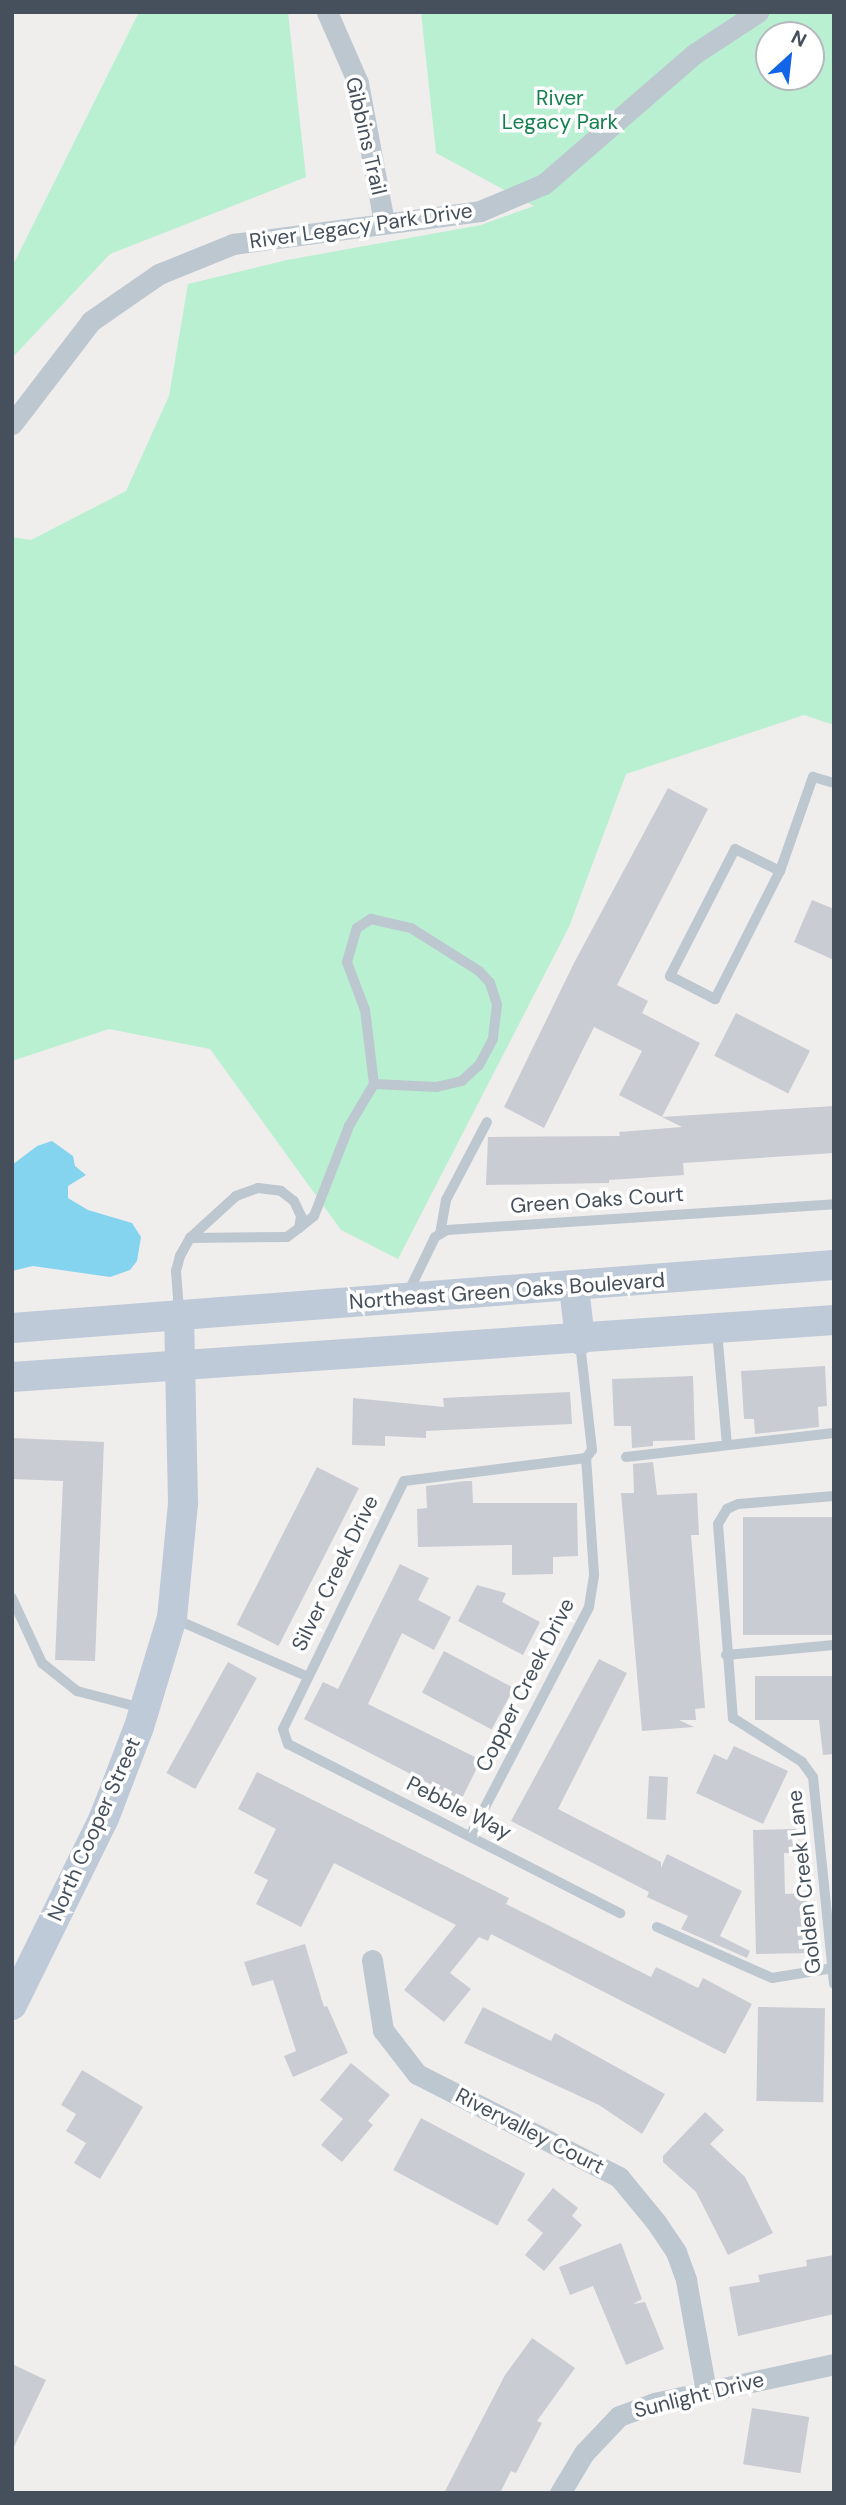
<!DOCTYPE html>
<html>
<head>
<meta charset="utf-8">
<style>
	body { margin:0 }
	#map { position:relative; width:846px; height:2505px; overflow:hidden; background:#f0eded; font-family:"DM Sans",sans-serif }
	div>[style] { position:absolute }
	.green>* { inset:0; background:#b9f0d1 }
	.water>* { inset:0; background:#85d4ef }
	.building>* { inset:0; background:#caccd3; transform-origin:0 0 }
	.service>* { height:10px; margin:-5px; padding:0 5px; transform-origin:5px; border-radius:5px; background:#bdc7d0 }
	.minor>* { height:21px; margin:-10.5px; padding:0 10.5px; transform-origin:10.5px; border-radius:10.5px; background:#bdc7d0 }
	.secondary>* { height:30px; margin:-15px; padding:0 15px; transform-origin:15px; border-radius:15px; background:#bfcad8 }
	span { translate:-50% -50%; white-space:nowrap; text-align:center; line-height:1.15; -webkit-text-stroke:7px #fff; paint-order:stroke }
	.park-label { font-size:21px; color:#13804e }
	.street-label { font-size:21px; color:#45505c }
	.frame { position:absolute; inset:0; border:14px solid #45505c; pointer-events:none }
	.north { position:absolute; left:755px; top:21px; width:70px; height:70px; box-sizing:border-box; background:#fff; border:2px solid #b5b9be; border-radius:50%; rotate:27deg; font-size:19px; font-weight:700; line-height:28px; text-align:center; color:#45505c }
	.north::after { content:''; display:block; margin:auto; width:24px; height:32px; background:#1265e6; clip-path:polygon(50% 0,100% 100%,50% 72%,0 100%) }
</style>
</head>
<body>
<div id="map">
	<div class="green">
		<div style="clip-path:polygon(139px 12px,288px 12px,306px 177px,110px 254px,12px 358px,12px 267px)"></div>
		<div style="clip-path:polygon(evenodd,421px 12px,834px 12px,834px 725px,804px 715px,626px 774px,569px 927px,398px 1259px,341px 1230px,210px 1049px,109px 1029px,12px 1061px,12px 537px,31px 540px,126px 491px,169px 396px,188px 284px,287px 260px,481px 225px,534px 206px,436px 153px,421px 12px,769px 35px,811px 35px,811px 77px,769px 77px,769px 35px)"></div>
	</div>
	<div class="water">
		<div style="clip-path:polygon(52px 1141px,73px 1156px,75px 1166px,86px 1175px,68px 1186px,68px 1198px,88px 1210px,132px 1223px,141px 1237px,137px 1261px,130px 1270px,110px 1277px,33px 1266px,12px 1271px,12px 1165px,37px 1146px)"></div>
	</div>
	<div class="building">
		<div style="clip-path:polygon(668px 788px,708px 809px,617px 985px,648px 1001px,642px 1013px,700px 1043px,662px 1117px,619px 1095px,642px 1051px,594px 1027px,544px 1128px,504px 1107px,574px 963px)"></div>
		<div style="clip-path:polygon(812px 900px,834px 909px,834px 960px,794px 942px)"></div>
		<div style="left:736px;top:1013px;width:83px;height:48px;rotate:27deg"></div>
		<div style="clip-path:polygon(834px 1106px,834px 1153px,683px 1163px,684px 1175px,609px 1180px,609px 1183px,486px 1185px,488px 1137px,620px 1136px,619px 1132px,682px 1127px,662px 1117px)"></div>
		<div style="clip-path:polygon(825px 1366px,827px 1406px,818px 1407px,819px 1427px,755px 1434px,754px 1419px,744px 1419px,741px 1371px)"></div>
		<div style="clip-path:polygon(693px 1376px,695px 1440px,653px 1441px,653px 1446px,632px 1448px,631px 1426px,614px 1426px,612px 1379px)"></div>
		<div style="clip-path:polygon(570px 1392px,572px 1424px,426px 1431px,426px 1438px,385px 1436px,385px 1446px,352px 1445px,353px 1398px,444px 1407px,443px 1398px)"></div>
		<div style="clip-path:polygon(12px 1438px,104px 1442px,95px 1661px,55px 1660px,63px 1481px,12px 1479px)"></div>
		<div style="clip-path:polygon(653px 1462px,657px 1495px,697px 1493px,699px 1535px,691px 1535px,705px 1708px,695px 1709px,696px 1720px,679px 1720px,694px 1727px,642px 1731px,621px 1493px,634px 1493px,633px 1464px)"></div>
		<div style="left:317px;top:1467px;width:47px;height:177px;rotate:27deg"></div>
		<div style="clip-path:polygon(465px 1481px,472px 1481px,473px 1503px,577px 1503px,578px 1556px,553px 1557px,553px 1574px,512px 1575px,512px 1545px,418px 1547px,417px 1509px,427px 1508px,426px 1486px)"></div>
		<div style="left:834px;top:1517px;width:118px;height:91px;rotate:90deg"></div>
		<div style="clip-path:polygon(400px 1564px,429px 1578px,418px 1600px,451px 1617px,434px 1650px,402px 1633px,368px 1704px,481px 1760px,461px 1800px,304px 1719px,323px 1682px,338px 1689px)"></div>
		<div style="clip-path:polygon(477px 1585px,506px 1593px,502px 1602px,540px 1622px,523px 1655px,458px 1621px)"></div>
		<div style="left:444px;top:1651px;width:79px;height:47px;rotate:28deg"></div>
		<div style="clip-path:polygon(599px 1659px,627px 1673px,558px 1809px,661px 1862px,661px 1868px,667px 1854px,742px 1891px,720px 1936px,750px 1951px,747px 1958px,681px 1929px,688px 1916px,647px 1897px,649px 1892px,511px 1821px)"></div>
		<div style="left:228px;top:1662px;width:33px;height:127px;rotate:29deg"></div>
		<div style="clip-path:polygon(755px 1676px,834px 1676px,834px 1754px,823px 1755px,819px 1720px,755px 1720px)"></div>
		<div style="clip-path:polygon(734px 1746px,788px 1771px,763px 1824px,696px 1793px,714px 1754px,727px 1760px)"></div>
		<div style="clip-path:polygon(257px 1772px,509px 1898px,506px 1904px,651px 1977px,656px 1967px,698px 1988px,703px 1978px,752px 2004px,725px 2054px,491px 1934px,488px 1941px,479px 1937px,450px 1973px,471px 1989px,444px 2022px,404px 1990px,456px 1925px,334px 1863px,301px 1927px,256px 1904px,268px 1880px,254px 1873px,276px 1829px,238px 1809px)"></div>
		<div style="left:649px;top:1776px;width:19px;height:43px;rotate:3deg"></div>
		<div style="clip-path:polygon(796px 1829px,796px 1853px,784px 1853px,785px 1894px,807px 1893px,809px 1953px,756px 1954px,753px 1830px)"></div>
		<div style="clip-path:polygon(305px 1944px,324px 2007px,327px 2006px,348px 2053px,293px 2077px,284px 2056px,296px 2051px,273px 1980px,252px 1986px,244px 1962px)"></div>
		<div style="clip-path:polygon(483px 2007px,551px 2041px,555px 2033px,665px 2094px,642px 2134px,599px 2105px,464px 2043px)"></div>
		<div style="left:758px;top:2007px;width:67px;height:94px;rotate:1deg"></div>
		<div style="clip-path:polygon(351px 2063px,390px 2095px,368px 2121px,373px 2125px,342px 2162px,321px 2145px,343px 2119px,320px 2100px)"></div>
		<div style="clip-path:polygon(82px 2070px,143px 2107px,100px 2179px,74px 2163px,86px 2143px,66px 2131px,76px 2114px,61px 2105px)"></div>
		<div style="clip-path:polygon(705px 2112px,724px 2130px,710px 2144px,745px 2177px,773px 2233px,728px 2255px,696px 2192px,663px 2162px,663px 2156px)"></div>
		<div style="left:421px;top:2118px;width:118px;height:59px;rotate:28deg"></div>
		<div style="clip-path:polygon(553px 2188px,578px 2208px,572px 2216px,582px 2225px,544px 2271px,525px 2255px,543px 2233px,527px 2220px)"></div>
		<div style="clip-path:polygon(621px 2243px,642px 2299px,633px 2304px,645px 2302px,664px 2349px,626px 2365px,593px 2286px,570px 2295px,559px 2267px)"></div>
		<div style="clip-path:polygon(834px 2255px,834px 2314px,738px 2336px,729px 2287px,760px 2282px,758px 2275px,807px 2266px,806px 2260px)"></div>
		<div style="clip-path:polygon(532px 2338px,575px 2368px,537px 2421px,542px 2423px,516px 2473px,511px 2471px,500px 2493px,444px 2493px,505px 2375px)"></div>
		<div style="clip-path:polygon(12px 2364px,46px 2380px,12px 2451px)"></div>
		<div style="left:752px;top:2408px;width:58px;height:57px;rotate:9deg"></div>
	</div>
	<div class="service">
		<div style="left:780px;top:871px;width:50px;rotate:-153.9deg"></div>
		<div style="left:735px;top:849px;width:143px;rotate:117.1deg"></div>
		<div style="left:670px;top:976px;width:51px;rotate:27.1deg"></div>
		<div style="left:715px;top:999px;width:144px;rotate:-63.1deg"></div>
		<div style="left:780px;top:871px;width:100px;rotate:-70.7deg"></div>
		<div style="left:813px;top:777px;width:22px;rotate:16deg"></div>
		<div style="left:299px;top:1228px;width:19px;rotate:-39deg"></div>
		<div style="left:314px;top:1216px;width:97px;rotate:-68.7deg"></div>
		<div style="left:349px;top:1126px;width:49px;rotate:-59.2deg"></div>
		<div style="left:374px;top:1084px;width:75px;rotate:-96.9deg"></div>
		<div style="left:365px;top:1010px;width:51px;rotate:-110.6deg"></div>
		<div style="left:347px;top:962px;width:35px;rotate:-74deg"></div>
		<div style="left:357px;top:928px;width:17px;rotate:-33deg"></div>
		<div style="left:371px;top:919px;width:41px;rotate:12.7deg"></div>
		<div style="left:411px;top:928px;width:80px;rotate:32.3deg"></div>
		<div style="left:479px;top:971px;width:16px;rotate:47deg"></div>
		<div style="left:490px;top:983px;width:23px;rotate:72deg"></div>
		<div style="left:497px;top:1005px;width:34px;rotate:97deg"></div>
		<div style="left:493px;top:1039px;width:30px;rotate:118deg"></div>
		<div style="left:479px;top:1065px;width:23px;rotate:137deg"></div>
		<div style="left:462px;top:1081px;width:26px;rotate:167deg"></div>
		<div style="left:437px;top:1087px;width:63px;rotate:-177.3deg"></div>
		<div style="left:440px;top:1234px;width:35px;rotate:-80deg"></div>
		<div style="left:446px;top:1200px;width:88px;rotate:-62.3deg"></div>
		<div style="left:407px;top:1295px;width:64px;rotate:-64.2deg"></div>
		<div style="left:435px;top:1237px;width:14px;rotate:-30deg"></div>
		<div style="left:447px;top:1230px;width:388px;rotate:-3.8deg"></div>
		<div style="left:179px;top:1311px;width:40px;rotate:-94.3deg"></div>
		<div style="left:176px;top:1271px;width:16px;rotate:-75deg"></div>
		<div style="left:180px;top:1256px;width:21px;rotate:-61deg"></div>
		<div style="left:190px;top:1238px;width:62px;rotate:-42.4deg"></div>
		<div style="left:236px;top:1196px;width:23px;rotate:-20deg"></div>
		<div style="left:258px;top:1188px;width:23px;rotate:7deg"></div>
		<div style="left:281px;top:1191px;width:16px;rotate:38deg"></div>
		<div style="left:294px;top:1201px;width:17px;rotate:65deg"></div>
		<div style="left:301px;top:1216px;width:12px;rotate:99deg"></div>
		<div style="left:299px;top:1228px;width:15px;rotate:143deg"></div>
		<div style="left:287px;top:1237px;width:97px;rotate:179.4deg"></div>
		<div style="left:717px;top:1331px;width:114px;rotate:85deg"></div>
		<div style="left:626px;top:1457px;width:209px;rotate:-6.6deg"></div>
		<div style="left:586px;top:1458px;width:183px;rotate:172.8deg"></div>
		<div style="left:404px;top:1481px;width:276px;rotate:116deg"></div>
		<div style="left:283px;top:1729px;width:16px;rotate:72deg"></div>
		<div style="left:288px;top:1744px;width:373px;rotate:27deg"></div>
		<div style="left:834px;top:1496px;width:96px;rotate:175.2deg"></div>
		<div style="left:738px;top:1504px;width:12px;rotate:156deg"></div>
		<div style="left:727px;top:1509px;width:17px;rotate:121deg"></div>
		<div style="left:718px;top:1524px;width:195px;rotate:85.6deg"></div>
		<div style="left:733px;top:1718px;width:82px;rotate:32.5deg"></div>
		<div style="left:802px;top:1762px;width:19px;rotate:54deg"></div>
		<div style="left:813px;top:1777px;width:208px;rotate:84.2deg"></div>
		<div style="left:12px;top:1598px;width:72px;rotate:65.2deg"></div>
		<div style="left:42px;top:1663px;width:45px;rotate:38.7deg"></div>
		<div style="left:77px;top:1691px;width:67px;rotate:14.7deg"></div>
		<div style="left:175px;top:1619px;width:143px;rotate:23.5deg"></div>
		<div style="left:726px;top:1655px;width:108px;rotate:-5.3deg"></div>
		<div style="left:471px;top:1834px;width:256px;rotate:-62.5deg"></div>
		<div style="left:589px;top:1607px;width:33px;rotate:-81deg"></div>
		<div style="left:594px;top:1574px;width:116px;rotate:-93.9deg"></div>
		<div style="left:586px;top:1458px;width:10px;rotate:-53deg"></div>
		<div style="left:592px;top:1450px;width:108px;rotate:-96.4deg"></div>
		<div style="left:657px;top:1927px;width:126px;rotate:23.9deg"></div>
		<div style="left:772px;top:1978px;width:62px;rotate:-9.3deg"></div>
	</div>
	<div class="minor">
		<div style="left:327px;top:12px;width:77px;rotate:66.4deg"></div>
		<div style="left:358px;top:83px;width:141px;rotate:79.4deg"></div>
		<div style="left:12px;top:424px;width:130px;rotate:-52.5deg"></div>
		<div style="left:91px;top:321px;width:83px;rotate:-34.7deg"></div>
		<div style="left:159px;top:274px;width:80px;rotate:-22.1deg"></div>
		<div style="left:233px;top:244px;width:249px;rotate:-7.6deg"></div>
		<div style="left:480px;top:211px;width:69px;rotate:-22.9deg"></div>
		<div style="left:544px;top:184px;width:198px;rotate:-40.9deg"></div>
		<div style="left:694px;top:54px;width:77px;rotate:-33.3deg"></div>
		<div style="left:372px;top:1960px;width:71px;rotate:81.1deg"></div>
		<div style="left:383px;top:2030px;width:56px;rotate:52.3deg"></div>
		<div style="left:417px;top:2074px;width:227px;rotate:27deg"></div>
		<div style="left:619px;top:2177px;width:58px;rotate:50.6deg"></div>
		<div style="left:656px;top:2222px;width:36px;rotate:56deg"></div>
		<div style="left:676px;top:2252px;width:30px;rotate:70deg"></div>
		<div style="left:686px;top:2280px;width:113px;rotate:79.8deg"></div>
		<div style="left:560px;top:2493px;width:47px;rotate:-59deg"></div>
		<div style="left:584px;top:2453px;width:51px;rotate:-46.6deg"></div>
		<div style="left:619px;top:2416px;width:37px;rotate:-20deg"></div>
		<div style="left:654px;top:2403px;width:184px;rotate:-12.2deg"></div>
	</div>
	<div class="secondary">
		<div style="left:574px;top:1287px;width:53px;rotate:83.5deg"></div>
		<div style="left:12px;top:1328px;width:824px;rotate:-4.38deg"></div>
		<div style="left:12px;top:1377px;width:824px;rotate:-3.97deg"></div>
		<div style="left:12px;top:2005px;width:208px;rotate:-63.8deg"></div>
		<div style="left:104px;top:1818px;width:97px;rotate:-69deg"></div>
		<div style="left:139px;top:1727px;width:114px;rotate:-73.2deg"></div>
		<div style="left:172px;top:1618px;width:116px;rotate:-84.5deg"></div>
		<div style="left:183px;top:1503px;width:189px;rotate:-91.2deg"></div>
	</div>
	<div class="park-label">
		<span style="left:560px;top:110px">River<br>Legacy Park</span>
	</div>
	<div class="street-label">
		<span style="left:366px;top:136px;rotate:77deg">Gibbins Trail</span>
		<span style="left:361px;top:226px;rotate:-8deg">River Legacy Park Drive</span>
		<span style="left:597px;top:1200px;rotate:-4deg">Green Oaks Court</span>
		<span style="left:507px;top:1291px;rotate:-4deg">Northeast Green Oaks Boulevard</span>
		<span style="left:335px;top:1573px;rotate:-64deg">Silver Creek Drive</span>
		<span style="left:525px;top:1685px;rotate:-63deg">Copper Creek Drive</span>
		<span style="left:459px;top:1808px;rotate:27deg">Pebble Way</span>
		<span style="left:94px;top:1829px;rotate:-66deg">North Cooper Street</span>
		<span style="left:804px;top:1882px;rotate:-96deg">Golden Creek Lane</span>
		<span style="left:530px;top:2131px;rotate:27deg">Rivervalley Court</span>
		<span style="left:699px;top:2395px;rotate:-14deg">Sunlight Drive</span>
	</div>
	<div class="frame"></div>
	<div class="north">N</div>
</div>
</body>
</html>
